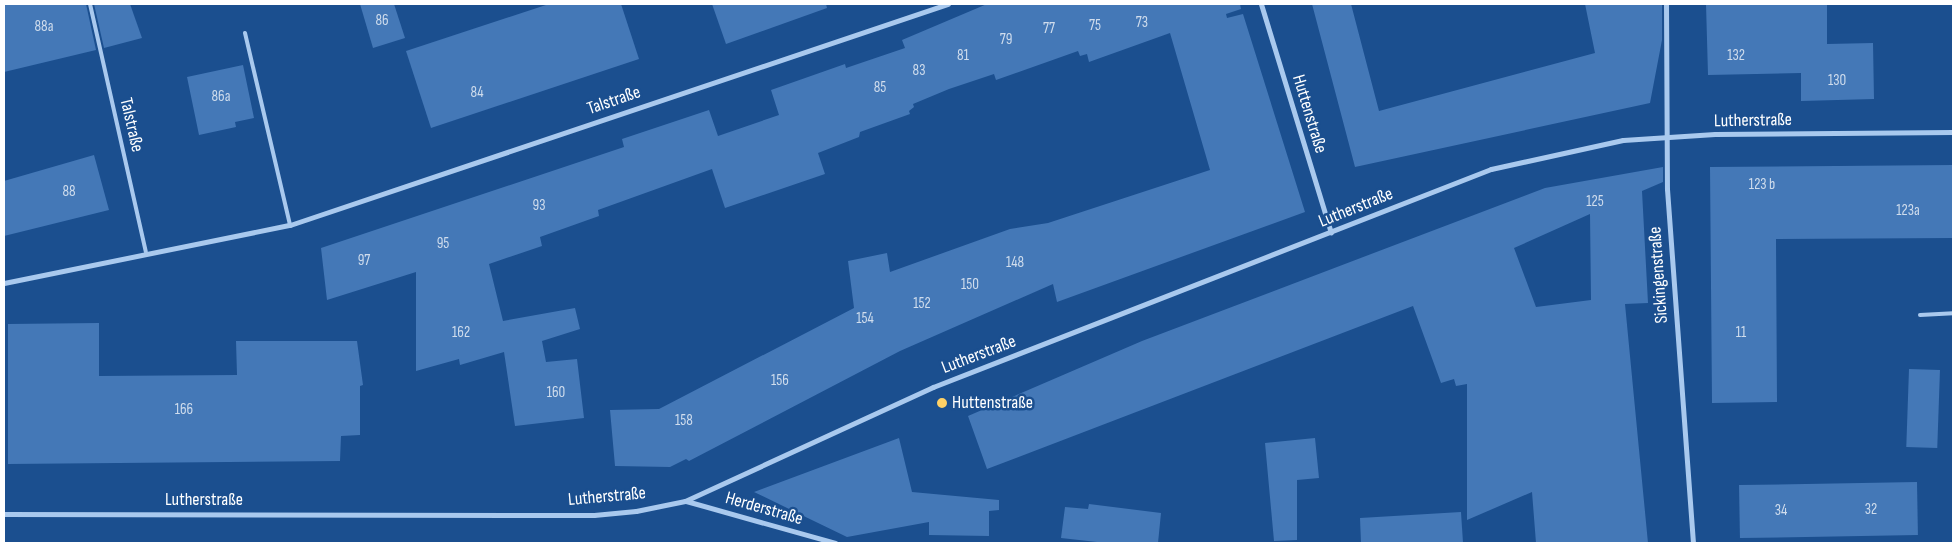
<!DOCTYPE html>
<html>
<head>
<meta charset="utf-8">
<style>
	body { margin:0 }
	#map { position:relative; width:1957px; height:547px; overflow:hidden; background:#1b4f8f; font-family:"Sofia Sans Condensed",sans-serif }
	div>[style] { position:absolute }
	.building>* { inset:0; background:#4478b7; transform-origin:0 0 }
	.service>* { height:4px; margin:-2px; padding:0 2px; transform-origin:2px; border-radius:2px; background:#a9c9ee }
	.minor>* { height:5px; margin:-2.5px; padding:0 2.5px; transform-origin:2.5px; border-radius:2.5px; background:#a9c9ee }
	.dots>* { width:14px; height:14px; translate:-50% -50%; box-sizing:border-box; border:2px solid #1b4f8f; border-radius:50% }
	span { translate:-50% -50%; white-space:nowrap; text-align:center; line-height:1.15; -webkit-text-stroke:5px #1b4f8f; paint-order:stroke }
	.number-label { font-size:15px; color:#d0dded }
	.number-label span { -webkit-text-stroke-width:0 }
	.street-label { font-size:18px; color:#fff }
	.poi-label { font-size:18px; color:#fff }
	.left { translate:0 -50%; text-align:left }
	.frame { position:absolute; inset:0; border:5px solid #fff; pointer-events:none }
</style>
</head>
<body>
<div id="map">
	<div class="building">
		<div style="clip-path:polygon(4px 4px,86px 4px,96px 50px,4px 72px)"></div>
		<div style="clip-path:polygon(94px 4px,130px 4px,142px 38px,104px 48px)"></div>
		<div style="clip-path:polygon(360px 4px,394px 4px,405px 38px,373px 48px)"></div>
		<div style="clip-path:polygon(549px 4px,621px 4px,639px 59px,431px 128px,406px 51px)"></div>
		<div style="clip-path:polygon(712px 4px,826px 4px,827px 8px,726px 44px)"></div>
		<div style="clip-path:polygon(987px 4px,1240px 4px,1241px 9px,1226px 14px,1227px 18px,1243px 14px,1305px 212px,1057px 302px,1053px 284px,900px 351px,689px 461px,686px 459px,670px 467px,615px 466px,610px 410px,659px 409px,854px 308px,848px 261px,887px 253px,890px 272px,1010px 229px,1048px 223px,1210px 170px,1170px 33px,1089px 62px,1087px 54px,1080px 56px,1078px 51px,996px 80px,994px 74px,949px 89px,913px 104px,914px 107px,909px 111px,910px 114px,860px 132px,859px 137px,818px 153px,825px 174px,725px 208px,712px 169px,598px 210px,599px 216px,540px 237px,542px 246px,489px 264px,503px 321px,575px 308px,580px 329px,542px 341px,546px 362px,577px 359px,584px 418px,515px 426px,504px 352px,460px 365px,459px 359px,416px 371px,416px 272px,327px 300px,321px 248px,624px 147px,622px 139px,709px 110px,718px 136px,779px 115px,771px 90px,845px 64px,846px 68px,905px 48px,902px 40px)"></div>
		<div style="clip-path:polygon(1312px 4px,1351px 4px,1379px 111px,1595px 53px,1585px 4px,1662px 4px,1662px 40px,1650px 103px,1355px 167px)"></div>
		<div style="clip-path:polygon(1706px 4px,1827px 4px,1827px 44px,1873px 43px,1874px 99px,1801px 101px,1801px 73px,1708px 75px)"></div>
		<div style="clip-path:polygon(243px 65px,254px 118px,235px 122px,236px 127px,199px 135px,187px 77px)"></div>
		<div style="clip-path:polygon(94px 155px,109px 210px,4px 236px,4px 181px)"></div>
		<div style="clip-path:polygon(1953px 165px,1953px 238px,1776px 239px,1777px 402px,1712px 403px,1710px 167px)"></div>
		<div style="clip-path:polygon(evenodd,1663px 167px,1663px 182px,1642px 191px,1648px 303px,1625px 304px,1648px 543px,1536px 543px,1532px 492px,1467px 520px,1467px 384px,1456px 386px,1454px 379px,1441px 383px,1413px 306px,987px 469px,968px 416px,1142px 341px,1545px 188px,1663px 167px,1590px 214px,1591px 300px,1536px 307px,1514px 248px,1590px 214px)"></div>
		<div style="clip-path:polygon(99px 323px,99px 376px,237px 375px,236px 341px,357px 341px,363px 385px,360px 386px,360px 435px,341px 436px,340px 461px,8px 464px,8px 324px)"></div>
		<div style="left:1909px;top:369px;width:31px;height:78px;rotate:2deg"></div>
		<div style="clip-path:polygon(899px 438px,912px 492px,999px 500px,999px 510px,989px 511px,989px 536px,929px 535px,929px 522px,847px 537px,754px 492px)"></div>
		<div style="clip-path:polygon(1315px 438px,1319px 478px,1297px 480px,1297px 540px,1274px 541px,1265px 443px)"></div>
		<div style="left:1917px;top:482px;width:53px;height:178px;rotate:89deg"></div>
		<div style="clip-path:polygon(1089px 504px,1161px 513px,1158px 543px,1106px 543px,1061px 538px,1065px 507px,1088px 509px)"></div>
		<div style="clip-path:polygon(1461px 512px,1463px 543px,1361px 543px,1360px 518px)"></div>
	</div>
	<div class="service">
		<div style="left:90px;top:4px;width:254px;rotate:77.3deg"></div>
		<div style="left:245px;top:33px;width:197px;rotate:76.8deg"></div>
		<div style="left:1920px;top:315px;width:33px;rotate:-3deg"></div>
	</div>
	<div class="minor">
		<div style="left:1261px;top:4px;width:239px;rotate:73deg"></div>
		<div style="left:1666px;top:4px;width:185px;rotate:89.7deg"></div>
		<div style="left:1667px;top:189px;width:355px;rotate:85.8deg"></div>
		<div style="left:4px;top:283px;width:292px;rotate:-11.5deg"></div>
		<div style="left:290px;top:225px;width:694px;rotate:-18.57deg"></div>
		<div style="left:686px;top:501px;width:155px;rotate:15.7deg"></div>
		<div style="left:4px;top:514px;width:590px;rotate:0.1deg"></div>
		<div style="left:594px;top:515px;width:42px;rotate:-5.4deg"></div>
		<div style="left:636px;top:511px;width:50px;rotate:-11.5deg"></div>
		<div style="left:685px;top:501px;width:273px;rotate:-24.7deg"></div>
		<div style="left:933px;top:387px;width:599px;rotate:-21.34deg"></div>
		<div style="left:1491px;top:169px;width:135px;rotate:-12.4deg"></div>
		<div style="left:1623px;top:140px;width:92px;rotate:-3.7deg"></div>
		<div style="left:1715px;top:134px;width:238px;rotate:-0.5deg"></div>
	</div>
	<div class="dots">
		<div style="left:942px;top:403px;background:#ffd166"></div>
	</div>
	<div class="number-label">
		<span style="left:382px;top:21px">86</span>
		<span style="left:1142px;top:23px">73</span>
		<span style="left:1095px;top:26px">75</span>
		<span style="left:44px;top:27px">88a</span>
		<span style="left:1049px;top:29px">77</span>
		<span style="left:1006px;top:40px">79</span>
		<span style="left:963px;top:56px">81</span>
		<span style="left:1736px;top:56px">132</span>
		<span style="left:919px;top:71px">83</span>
		<span style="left:1837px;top:81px">130</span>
		<span style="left:880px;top:88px">85</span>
		<span style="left:477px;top:93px">84</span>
		<span style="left:221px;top:97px">86a</span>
		<span style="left:1762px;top:185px">123 b</span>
		<span style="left:69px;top:192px">88</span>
		<span style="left:1595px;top:202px">125</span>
		<span style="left:539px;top:206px">93</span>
		<span style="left:1908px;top:211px">123a</span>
		<span style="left:443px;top:244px">95</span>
		<span style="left:364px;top:261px">97</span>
		<span style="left:1015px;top:263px">148</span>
		<span style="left:970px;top:285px">150</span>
		<span style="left:922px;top:304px">152</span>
		<span style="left:865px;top:319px">154</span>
		<span style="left:461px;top:333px">162</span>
		<span style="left:1741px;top:333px">11</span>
		<span style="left:780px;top:381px">156</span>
		<span style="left:556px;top:393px">160</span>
		<span style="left:184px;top:410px">166</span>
		<span style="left:684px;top:421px">158</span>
		<span style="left:1871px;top:510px">32</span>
		<span style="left:1781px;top:511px">34</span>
	</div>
	<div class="street-label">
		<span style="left:614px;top:101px;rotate:-19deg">Talstraße</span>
		<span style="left:1309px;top:114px;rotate:73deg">Huttenstraße</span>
		<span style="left:1753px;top:121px;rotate:-1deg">Lutherstraße</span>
		<span style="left:131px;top:125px;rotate:77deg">Talstraße</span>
		<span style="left:1356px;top:208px;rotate:-22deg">Lutherstraße</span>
		<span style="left:1659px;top:275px;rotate:-94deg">Sickingenstraße</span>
		<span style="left:979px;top:355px;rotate:-21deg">Lutherstraße</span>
		<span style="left:607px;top:497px;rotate:-5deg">Lutherstraße</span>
		<span style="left:204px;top:500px">Lutherstraße</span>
		<span style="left:764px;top:509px;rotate:16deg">Herderstraße</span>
	</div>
	<div class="poi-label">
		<span class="left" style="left:952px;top:403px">Huttenstraße</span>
	</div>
	<div class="frame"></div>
</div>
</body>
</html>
